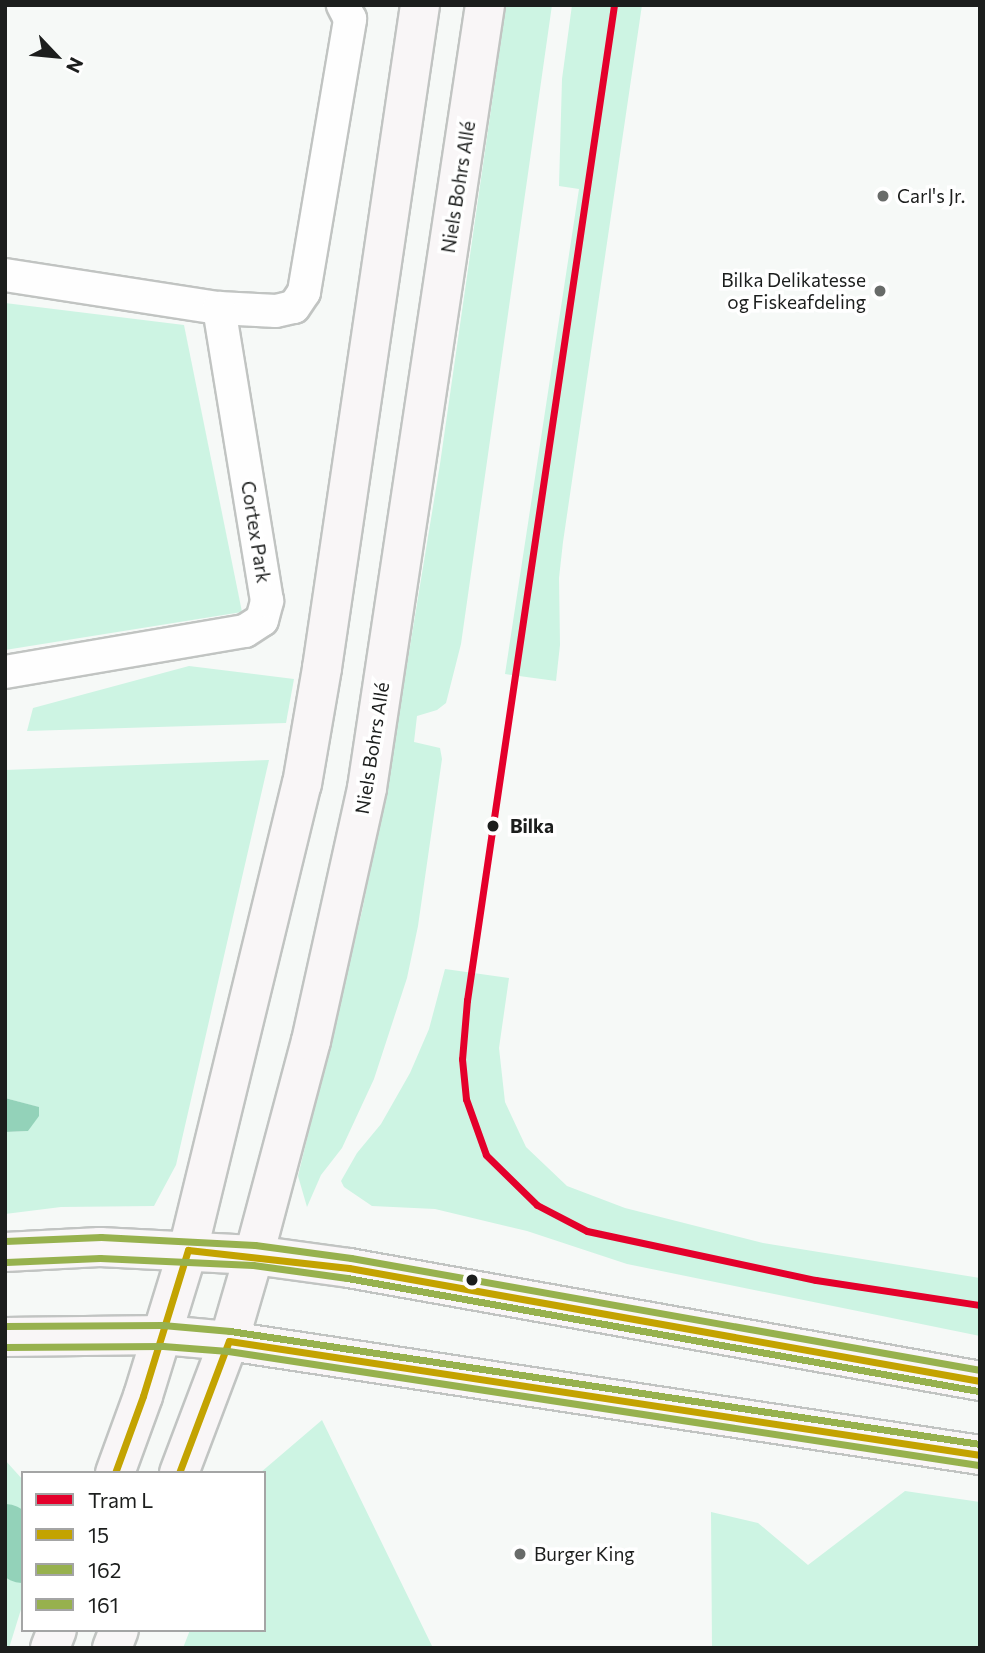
<!DOCTYPE html>
<html>
<head>
<meta charset="utf-8">
<style>
	body { margin:0 }
	#map { position:relative; width:985px; height:1653px; overflow:hidden; background:#f6f9f7; font-family:Commissioner,sans-serif }
	div>[style] { position:absolute }
	.green>* { inset:0; background:#cdf4e3 }
	.water>* { inset:0; background:#93d2b9 }
	.river>* { height:60px; margin:-30px; padding:0 30px; transform-origin:30px; border-radius:30px; background:#93d2b9 }
	.roads { filter:drop-shadow(2px 0 #c1c4c2) drop-shadow(-2px 0 #c1c4c2) drop-shadow(0 2px #c1c4c2) drop-shadow(0 -2px #c1c4c2) }
	.street>* { height:32px; margin:-16px; padding:0 16px; transform-origin:16px; border-radius:16px; background:#fefefe }
	.secondary>* { height:38px; margin:-19px; padding:0 19px; transform-origin:19px; border-radius:19px; background:#f9f6f7 }
	.bus-1>* { height:7px; margin:-3.5px; padding:0 3.5px; transform-origin:3.5px; border-radius:3.5px; background:#c3a301 }
	.bus-2>* { height:7px; margin:-3.5px; padding:0 3.5px; transform-origin:3.5px; border-radius:3.5px; background:#97b14e }
	.bus-3>* { height:7px; margin:-3.5px; padding:0 3.5px; transform-origin:3.5px; border-radius:3.5px; background:#97b14e }
	.tram-1>* { height:7px; margin:-3.5px; padding:0 3.5px; transform-origin:3.5px; border-radius:3.5px; background:#e4002b }
	.dots>* { width:19px; height:19px; translate:-50% -50%; box-sizing:border-box; border:4px solid #fff; border-radius:50% }
	span { translate:-50% -50%; white-space:nowrap; text-align:center; line-height:1.15; -webkit-text-stroke:7px #fff; paint-order:stroke }
	.street-label { font-size:19px; color:#1c1e1d }
	.poi-label { font-size:19px; color:#1c1e1d }
	.left { translate:0 -50%; text-align:left }
	.right { translate:-100% -50%; text-align:right }
	.stop-label { font-size:19px; color:#1c1e1d; font-weight:700 }
	.frame { position:absolute; inset:0; border:7px solid #1c1e1d; pointer-events:none }
	.legend { position:absolute; left:21px; top:1471px; width:245px; height:161px; box-sizing:border-box; background:#fff; border:2px solid #a4a5a5; margin:0; padding:9px 12px; list-style:none; font-size:21px; color:#1c1e1d }
	.legend li { display:flex; align-items:center; gap:14px; height:35px }
	.legend b { width:35px; border:2px solid #a4a5a5 }
	.north { position:absolute; left:21px; top:21px; width:70px; height:70px; -webkit-text-stroke:5px #fff; paint-order:stroke; rotate:116deg; font-size:19px; font-weight:700; line-height:28px; text-align:center; color:#1c1e1d }
	.north::after { content:''; display:block; margin:auto; width:24px; height:32px; background:#1c1e1d; clip-path:polygon(50% 0,100% 100%,50% 72%,0 100%) }
</style>
</head>
<body>
<div id="map">
	<div class="green">
		<div style="clip-path:polygon(506px 5px,552px 5px,461px 644px,446px 703px,437px 710px,417px 716px,414px 742px,440px 748px,442px 759px,418px 926px,407px 978px,374px 1079px,342px 1148px,321px 1175px,307px 1207px,298px 1176px,362px 911px,387px 786px,440px 464px)"></div>
		<div style="clip-path:polygon(572px 5px,642px 5px,563px 542px,559px 578px,560px 645px,556px 681px,505px 674px,579px 189px,559px 186px,562px 79px)"></div>
		<div style="clip-path:polygon(5px 303px,184px 325px,242px 612px,5px 650px)"></div>
		<div style="clip-path:polygon(189px 666px,294px 679px,286px 723px,27px 731px,33px 708px)"></div>
		<div style="clip-path:polygon(269px 760px,176px 1165px,154px 1206px,61px 1207px,5px 1214px,5px 1132px,28px 1131px,38px 1107px,5px 1098px,5px 770px)"></div>
		<div style="clip-path:polygon(445px 969px,509px 978px,499px 1048px,505px 1102px,526px 1147px,567px 1186px,625px 1208px,763px 1243px,980px 1278px,980px 1336px,627px 1264px,527px 1231px,435px 1209px,372px 1206px,344px 1187px,341px 1181px,357px 1153px,381px 1124px,410px 1073px,429px 1029px)"></div>
		<div style="clip-path:polygon(322px 1420px,433px 1648px,183px 1648px,190px 1630px,264px 1630px,264px 1473px,260px 1473px)"></div>
		<div style="clip-path:polygon(5px 1460px,23px 1480px,23px 1603px,9px 1648px,5px 1648px)"></div>
		<div style="clip-path:polygon(905px 1491px,980px 1502px,980px 1648px,712px 1648px,711px 1512px,758px 1523px,808px 1565px)"></div>
	</div>
	<div class="water">
		<div style="clip-path:polygon(5px 1098px,39px 1107px,39px 1116px,28px 1131px,5px 1132px)"></div>
	</div>
	<div class="river">
		<div style="left:5px;top:1534px;width:26px;rotate:47deg"></div>
	</div>
	<div class="roads">
		<div class="street">
			<div style="left:5px;top:275px;width:217px;rotate:8.8deg"></div>
			<div style="left:219px;top:308px;width:57px;rotate:3deg"></div>
			<div style="left:276px;top:311px;width:18px;rotate:-13deg"></div>
			<div style="left:294px;top:307px;width:18px;rotate:-56deg"></div>
			<div style="left:304px;top:292px;width:277px;rotate:-80.4deg"></div>
			<div style="left:350px;top:19px;width:16px;rotate:-117deg"></div>
			<div style="left:5px;top:672px;width:243px;rotate:-9.7deg"></div>
			<div style="left:245px;top:631px;width:20px;rotate:-33deg"></div>
			<div style="left:262px;top:620px;width:20px;rotate:-75deg"></div>
			<div style="left:267px;top:601px;width:297px;rotate:-99.3deg"></div>
		</div>
		<div class="secondary">
			<div style="left:5px;top:1252px;width:95px;rotate:-3deg"></div>
			<div style="left:100px;top:1247px;width:154px;rotate:3deg"></div>
			<div style="left:254px;top:1255px;width:96px;rotate:7.8deg"></div>
			<div style="left:349px;top:1268px;width:641px;rotate:10.15deg"></div>
			<div style="left:5px;top:1337px;width:158px;rotate:-0.7deg"></div>
			<div style="left:163px;top:1335px;width:66px;rotate:5.2deg"></div>
			<div style="left:229px;top:1341px;width:760px;rotate:8.63deg"></div>
			<div style="left:115px;top:1473px;width:82px;rotate:-70deg"></div>
			<div style="left:143px;top:1396px;width:153px;rotate:-72.9deg"></div>
			<div style="left:188px;top:1250px;width:480px;rotate:-76.3deg"></div>
			<div style="left:302px;top:784px;width:118px;rotate:-80.2deg"></div>
			<div style="left:322px;top:668px;width:670px;rotate:-81.59deg"></div>
			<div style="left:179px;top:1473px;width:141px;rotate:-69.3deg"></div>
			<div style="left:229px;top:1341px;width:90px;rotate:-73.8deg"></div>
			<div style="left:254px;top:1255px;width:221px;rotate:-75.1deg"></div>
			<div style="left:311px;top:1041px;width:259px;rotate:-77.5deg"></div>
			<div style="left:367px;top:788px;width:792px;rotate:-81.43deg"></div>
			<div style="left:50px;top:1648px;width:19px;rotate:-69deg"></div>
			<div style="left:112px;top:1648px;width:19px;rotate:-69deg"></div>
		</div>
	</div>
	<div class="bus-1">
		<div style="left:115px;top:1473px;width:82px;rotate:-70deg"></div>
		<div style="left:143px;top:1396px;width:153px;rotate:-72.9deg"></div>
		<div style="left:188px;top:1250px;width:162px;rotate:6.4deg"></div>
		<div style="left:349px;top:1268px;width:641px;rotate:10.15deg"></div>
		<div style="left:179px;top:1473px;width:141px;rotate:-69.3deg"></div>
		<div style="left:229px;top:1341px;width:760px;rotate:8.63deg"></div>
	</div>
	<div class="bus-2">
		<div style="left:6px;top:1262px;width:94px;rotate:-2.4deg"></div>
		<div style="left:100px;top:1258px;width:153px;rotate:2.6deg"></div>
		<div style="left:253px;top:1265px;width:95px;rotate:7.9deg"></div>
		<div style="left:347px;top:1278px;width:641px;rotate:10.15deg"></div>
		<div style="left:5px;top:1347px;width:158px;rotate:-0.4deg"></div>
		<div style="left:163px;top:1346px;width:65px;rotate:4.4deg"></div>
		<div style="left:228px;top:1351px;width:759px;rotate:8.64deg"></div>
	</div>
	<div class="bus-3">
		<div style="left:5px;top:1241px;width:96px;rotate:-2.4deg"></div>
		<div style="left:101px;top:1237px;width:154px;rotate:3deg"></div>
		<div style="left:255px;top:1245px;width:97px;rotate:7.7deg"></div>
		<div style="left:351px;top:1258px;width:639px;rotate:10.1deg"></div>
		<div style="left:5px;top:1326px;width:158px;rotate:-0.4deg"></div>
		<div style="left:163px;top:1325px;width:67px;rotate:5.1deg"></div>
		<div style="left:230px;top:1331px;width:758px;rotate:8.57deg"></div>
	</div>
	<div class="tram-1">
		<div style="left:614px;top:5px;width:1006px;rotate:98.4deg"></div>
		<div style="left:467px;top:1000px;width:59px;rotate:94.8deg"></div>
		<div style="left:462px;top:1059px;width:40px;rotate:84.3deg"></div>
		<div style="left:466px;top:1099px;width:59px;rotate:70.3deg"></div>
		<div style="left:486px;top:1155px;width:71px;rotate:44.4deg"></div>
		<div style="left:537px;top:1205px;width:56px;rotate:27.5deg"></div>
		<div style="left:587px;top:1231px;width:234px;rotate:12.1deg"></div>
		<div style="left:816px;top:1280px;width:166px;rotate:8.7deg"></div>
	</div>
	<div class="dots">
		<div style="left:883px;top:196px;background:#686b69"></div>
		<div style="left:880px;top:291px;background:#686b69"></div>
		<div style="left:493px;top:826px;background:#1c1e1d"></div>
		<div style="left:472px;top:1280px;background:#1c1e1d"></div>
		<div style="left:520px;top:1554px;background:#686b69"></div>
	</div>
	<div class="street-label">
		<span style="left:458px;top:187px;rotate:-81deg">Niels Bohrs Allé</span>
		<span style="left:256px;top:532px;rotate:81deg">Cortex Park</span>
		<span style="left:372px;top:748px;rotate:-81deg">Niels Bohrs Allé</span>
	</div>
	<div class="poi-label">
		<span class="left" style="left:897px;top:196px">Carl's Jr.</span>
		<span class="right" style="left:866px;top:291px">Bilka Delikatesse<br>og Fiskeafdeling</span>
		<span class="left" style="left:534px;top:1554px">Burger King</span>
	</div>
	<div class="stop-label">
		<span class="left" style="left:510px;top:826px">Bilka</span>
	</div>
	<div class="frame"></div>
	<ul class="legend">
	<li><b style="height:9px;background:#e4002b"></b>Tram L</li>
	<li><b style="height:9px;background:#c3a301"></b>15</li>
	<li><b style="height:9px;background:#97b14e"></b>162</li>
	<li><b style="height:9px;background:#97b14e"></b>161</li>
	</ul>
	<div class="north">N</div>
</div>
</body>
</html>
